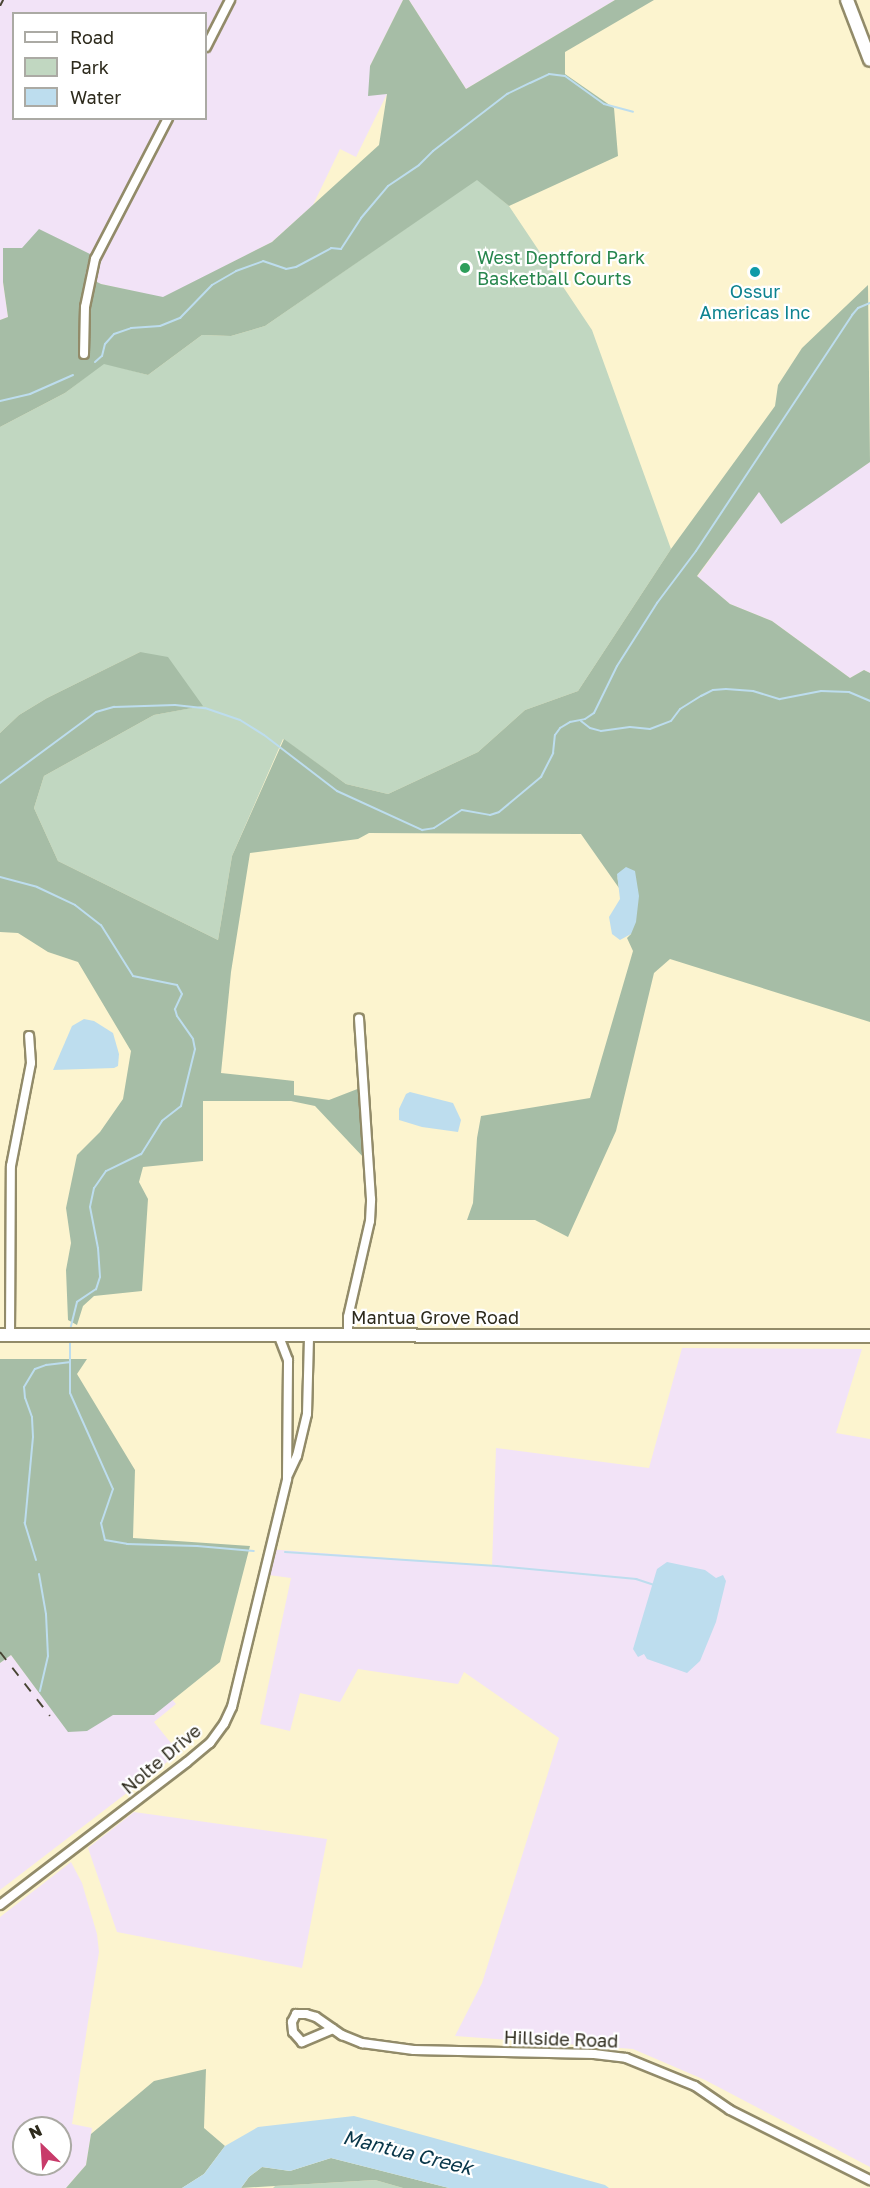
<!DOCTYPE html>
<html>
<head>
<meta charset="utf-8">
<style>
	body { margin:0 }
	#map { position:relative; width:870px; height:2188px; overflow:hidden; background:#fcf4cf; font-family:"Golos Text",sans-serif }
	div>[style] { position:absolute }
	.industrial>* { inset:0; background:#f2e3f7 }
	.green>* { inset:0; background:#c1d7c1 }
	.forest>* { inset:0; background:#a6bda6 }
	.water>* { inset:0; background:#bdddee }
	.stream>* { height:2px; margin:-1px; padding:0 1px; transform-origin:1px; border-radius:1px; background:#bdddee }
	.roads { filter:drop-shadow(2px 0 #928b69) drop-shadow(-2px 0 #928b69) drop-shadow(0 2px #928b69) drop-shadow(0 -2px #928b69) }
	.street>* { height:8px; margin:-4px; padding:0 4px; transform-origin:4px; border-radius:4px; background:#fff }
	.secondary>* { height:12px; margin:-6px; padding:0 6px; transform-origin:6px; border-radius:6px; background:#fff }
	.rail>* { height:2px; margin-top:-1px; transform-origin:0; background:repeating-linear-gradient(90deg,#484433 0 10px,transparent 0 20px) }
	.dots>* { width:16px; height:16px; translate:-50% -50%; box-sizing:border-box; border:3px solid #fff; border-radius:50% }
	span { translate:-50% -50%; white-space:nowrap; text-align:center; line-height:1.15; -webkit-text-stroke:4.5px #fff; paint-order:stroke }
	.leisure-label { font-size:18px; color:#27864d }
	.left { translate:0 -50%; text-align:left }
	.culture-label { font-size:18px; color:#0d838f }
	.street-label { font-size:18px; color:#2d2a1c }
	.water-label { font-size:20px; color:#083649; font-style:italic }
	.legend { position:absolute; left:12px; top:12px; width:195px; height:108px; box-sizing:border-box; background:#fff; border:2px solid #abaaa4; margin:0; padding:8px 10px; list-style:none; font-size:18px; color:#2d2a1c }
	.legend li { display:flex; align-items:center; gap:12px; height:30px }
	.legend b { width:30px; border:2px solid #abaaa4 }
	.north { position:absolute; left:12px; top:2116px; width:60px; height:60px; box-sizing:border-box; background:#fff; border:2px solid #abaaa4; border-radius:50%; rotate:335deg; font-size:16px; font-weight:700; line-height:24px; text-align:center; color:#2d2a1c }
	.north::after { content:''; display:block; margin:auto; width:21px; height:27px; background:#c83b6a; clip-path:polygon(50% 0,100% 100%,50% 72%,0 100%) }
</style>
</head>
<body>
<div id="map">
	<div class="industrial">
		<div style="clip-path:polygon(evenodd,0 0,403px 0,370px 66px,387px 94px,356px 157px,340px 149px,313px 205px,272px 242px,163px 298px,101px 284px,84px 276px,3px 282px,8px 317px,0 320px,0 0,14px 14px,206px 14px,206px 118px,14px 118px,14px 14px)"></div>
		<div style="clip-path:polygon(409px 0,615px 0,466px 89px)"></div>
		<div style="clip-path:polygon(870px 462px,870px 673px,864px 670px,850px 678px,772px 621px,730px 604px,697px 577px,759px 491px,859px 469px)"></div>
		<div style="clip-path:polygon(682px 1348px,862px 1349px,836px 1433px,870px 1439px,870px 2167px,705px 2080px,633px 2049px,455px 2036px,482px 1983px,559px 1738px,464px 1672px,458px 1684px,358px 1669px,340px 1702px,300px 1693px,290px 1731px,260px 1724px,291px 1578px,261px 1574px,268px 1549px,492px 1566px,496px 1448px,649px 1468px)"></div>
		<div style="clip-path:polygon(11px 1655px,51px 1708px,144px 1666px,176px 1704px,154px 1722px,179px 1753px,0 1890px,0 1663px)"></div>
		<div style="clip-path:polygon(134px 1812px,327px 1839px,302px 1968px,117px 1932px,88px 1848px)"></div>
		<div style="clip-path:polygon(evenodd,71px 1862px,82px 1883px,97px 1934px,99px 1952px,72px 2124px,92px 2128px,86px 2165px,66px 2188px,0 2188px,0 1917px,71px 1862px,24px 2128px,60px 2128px,60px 2164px,24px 2164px,24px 2128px)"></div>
	</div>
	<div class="green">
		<div style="clip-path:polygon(477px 179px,509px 206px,592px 330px,671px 549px,578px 691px,525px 710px,478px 752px,388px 794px,346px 784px,283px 739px,232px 856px,218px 940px,58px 861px,34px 808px,44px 776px,154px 715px,202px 706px,140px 652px,47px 698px,19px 715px,0 733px,0 427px,65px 393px,104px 363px,148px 375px,202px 335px,231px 336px,265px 326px)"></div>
		<div style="clip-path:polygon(375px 2180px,403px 2188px,273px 2188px,275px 2186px)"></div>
	</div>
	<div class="forest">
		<div style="clip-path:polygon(403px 0,409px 0,466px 89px,615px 0,654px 0,565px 52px,565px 74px,614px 108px,618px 156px,509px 206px,477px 180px,265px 326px,231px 336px,202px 335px,148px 375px,104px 364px,65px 393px,0 427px,0 320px,8px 317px,3px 282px,3px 248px,22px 248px,39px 229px,90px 254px,85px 276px,101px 284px,163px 297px,272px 242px,379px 145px,387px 94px,368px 96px,370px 66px)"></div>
		<div style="clip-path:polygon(868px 285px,870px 462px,781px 524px,759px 492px,697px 576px,730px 604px,772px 621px,850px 678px,864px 670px,870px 673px,870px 1022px,670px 959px,654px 973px,616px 1131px,568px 1237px,535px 1220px,467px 1220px,473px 1203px,477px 1138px,481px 1116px,590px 1098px,633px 951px,627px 938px,631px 934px,617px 874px,619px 888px,581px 834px,369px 833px,358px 839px,250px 853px,231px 972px,221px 1073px,294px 1081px,294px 1095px,329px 1100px,360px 1088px,364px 1158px,315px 1106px,291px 1101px,203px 1101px,203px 1161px,143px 1167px,139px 1182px,148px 1199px,142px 1291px,94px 1296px,83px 1306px,77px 1325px,68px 1320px,66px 1270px,71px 1243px,66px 1208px,77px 1155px,100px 1132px,123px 1099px,131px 1051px,78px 962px,48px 952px,18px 933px,0 932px,0 733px,19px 715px,47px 698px,140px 652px,168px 657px,203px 706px,154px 715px,44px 776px,34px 808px,58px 861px,218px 940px,232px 856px,284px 739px,346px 784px,388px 794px,478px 752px,525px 710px,578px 691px,671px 549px,775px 406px,778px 385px,802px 348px)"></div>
		<div style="clip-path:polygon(0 1359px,87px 1359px,77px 1374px,135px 1470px,133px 1538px,250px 1546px,220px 1662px,154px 1715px,113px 1715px,87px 1731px,68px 1732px,11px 1655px,0 1663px)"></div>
		<div style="clip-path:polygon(206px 2069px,204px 2128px,225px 2146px,204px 2174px,182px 2188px,66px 2188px,86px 2165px,91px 2134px,154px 2081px)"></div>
		<div style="clip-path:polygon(331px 2158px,449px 2188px,403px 2188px,375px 2180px,241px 2188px,249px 2177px,262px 2167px,290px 2171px)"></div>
	</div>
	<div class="water">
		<div style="clip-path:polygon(626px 867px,635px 871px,639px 896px,636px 922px,631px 934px,620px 940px,612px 934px,609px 917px,620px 899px,617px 874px)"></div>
		<div style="clip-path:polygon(84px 1019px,94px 1021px,113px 1033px,119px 1054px,118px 1066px,114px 1068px,53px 1070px,72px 1026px)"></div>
		<div style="clip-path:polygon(410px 1092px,453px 1103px,461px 1120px,458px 1132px,422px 1127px,399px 1120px,399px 1109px,406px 1094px)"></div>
		<div style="clip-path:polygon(667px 1562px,705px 1570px,716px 1578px,723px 1575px,726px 1581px,716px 1622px,700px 1661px,687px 1673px,647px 1659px,644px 1654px,638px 1657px,633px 1649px,657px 1569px)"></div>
		<div style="clip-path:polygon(354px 2116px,605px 2185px,609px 2188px,449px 2188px,331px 2158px,290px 2171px,262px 2167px,249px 2177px,241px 2188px,182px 2188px,204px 2174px,225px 2146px,258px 2127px)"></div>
	</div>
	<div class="stream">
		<div style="left:95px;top:362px;width:9px;rotate:-41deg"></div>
		<div style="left:102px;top:356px;width:12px;rotate:-76deg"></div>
		<div style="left:105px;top:344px;width:13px;rotate:-48deg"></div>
		<div style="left:114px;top:334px;width:18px;rotate:-19deg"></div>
		<div style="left:131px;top:328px;width:29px;rotate:-4deg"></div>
		<div style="left:160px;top:326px;width:22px;rotate:-22deg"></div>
		<div style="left:180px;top:318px;width:46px;rotate:-45.9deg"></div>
		<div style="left:212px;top:285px;width:28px;rotate:-30deg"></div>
		<div style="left:236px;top:271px;width:29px;rotate:-20deg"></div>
		<div style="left:263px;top:261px;width:24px;rotate:19deg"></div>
		<div style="left:286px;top:269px;width:10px;rotate:-11deg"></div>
		<div style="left:296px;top:267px;width:40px;rotate:-28deg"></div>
		<div style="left:331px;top:248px;width:10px;rotate:6deg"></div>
		<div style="left:341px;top:249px;width:37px;rotate:-57deg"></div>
		<div style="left:361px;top:218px;width:42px;rotate:-49.8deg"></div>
		<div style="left:388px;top:186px;width:37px;rotate:-34deg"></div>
		<div style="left:419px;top:165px;width:20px;rotate:-45deg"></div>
		<div style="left:433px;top:151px;width:93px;rotate:-37.6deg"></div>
		<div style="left:507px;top:94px;width:25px;rotate:-26deg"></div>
		<div style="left:530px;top:83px;width:21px;rotate:-25deg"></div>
		<div style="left:549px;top:74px;width:16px;rotate:7deg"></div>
		<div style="left:565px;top:76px;width:48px;rotate:35.7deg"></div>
		<div style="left:604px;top:104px;width:30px;rotate:15deg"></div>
		<div style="left:0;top:401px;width:31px;rotate:-13deg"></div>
		<div style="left:30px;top:394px;width:47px;rotate:-23.8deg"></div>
		<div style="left:581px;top:721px;width:11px;rotate:38deg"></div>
		<div style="left:590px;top:728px;width:11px;rotate:15deg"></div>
		<div style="left:601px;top:731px;width:29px;rotate:-8deg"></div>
		<div style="left:630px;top:727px;width:20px;rotate:6deg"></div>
		<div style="left:650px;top:729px;width:22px;rotate:-21deg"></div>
		<div style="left:671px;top:721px;width:15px;rotate:-53deg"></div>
		<div style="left:680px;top:709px;width:25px;rotate:-32deg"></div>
		<div style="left:701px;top:696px;width:13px;rotate:-27deg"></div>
		<div style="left:713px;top:690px;width:13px;rotate:-4deg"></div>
		<div style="left:726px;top:689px;width:27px;rotate:4deg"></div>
		<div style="left:753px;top:691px;width:28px;rotate:17deg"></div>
		<div style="left:780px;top:699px;width:42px;rotate:-11deg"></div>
		<div style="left:821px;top:691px;width:28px;rotate:2deg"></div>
		<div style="left:849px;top:692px;width:23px;rotate:23deg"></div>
		<div style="left:0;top:783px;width:119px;rotate:-36.5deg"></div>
		<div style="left:96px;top:712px;width:19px;rotate:-16deg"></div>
		<div style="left:114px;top:707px;width:61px;rotate:-1.9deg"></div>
		<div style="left:175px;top:705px;width:30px;rotate:6deg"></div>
		<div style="left:205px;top:708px;width:37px;rotate:19deg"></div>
		<div style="left:240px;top:720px;width:28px;rotate:32deg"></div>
		<div style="left:264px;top:735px;width:92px;rotate:37.5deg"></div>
		<div style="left:337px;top:791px;width:94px;rotate:24.6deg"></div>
		<div style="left:422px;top:830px;width:12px;rotate:-9deg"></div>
		<div style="left:434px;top:828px;width:33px;rotate:-33deg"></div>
		<div style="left:462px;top:810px;width:28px;rotate:10deg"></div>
		<div style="left:490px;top:815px;width:9px;rotate:-18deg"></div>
		<div style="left:499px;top:812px;width:55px;rotate:-39.8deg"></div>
		<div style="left:541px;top:777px;width:27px;rotate:-63deg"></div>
		<div style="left:553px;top:753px;width:18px;rotate:-84deg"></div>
		<div style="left:555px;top:735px;width:9px;rotate:-54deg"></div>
		<div style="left:560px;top:728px;width:12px;rotate:-31deg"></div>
		<div style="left:570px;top:722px;width:15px;rotate:-11deg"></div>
		<div style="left:585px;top:719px;width:11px;rotate:-34deg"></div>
		<div style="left:594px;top:713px;width:52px;rotate:-63.9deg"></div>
		<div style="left:617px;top:666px;width:75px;rotate:-57.6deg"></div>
		<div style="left:657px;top:603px;width:65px;rotate:-53.1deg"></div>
		<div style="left:696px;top:551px;width:283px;rotate:-56.5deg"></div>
		<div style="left:852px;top:315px;width:9px;rotate:-49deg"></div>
		<div style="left:858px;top:308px;width:13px;rotate:-23deg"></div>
		<div style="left:0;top:877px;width:38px;rotate:15deg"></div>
		<div style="left:37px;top:887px;width:42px;rotate:25.3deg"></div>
		<div style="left:75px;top:905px;width:33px;rotate:38deg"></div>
		<div style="left:101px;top:925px;width:60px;rotate:57.9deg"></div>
		<div style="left:133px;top:976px;width:45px;rotate:11.6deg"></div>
		<div style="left:177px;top:985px;width:10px;rotate:61deg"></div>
		<div style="left:182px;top:994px;width:17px;rotate:115deg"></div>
		<div style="left:175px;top:1009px;width:7px;rotate:74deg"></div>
		<div style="left:177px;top:1016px;width:28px;rotate:55deg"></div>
		<div style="left:193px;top:1039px;width:10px;rotate:79deg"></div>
		<div style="left:195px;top:1049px;width:59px;rotate:103.8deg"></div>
		<div style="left:181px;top:1106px;width:24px;rotate:142deg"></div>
		<div style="left:162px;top:1121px;width:39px;rotate:122deg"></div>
		<div style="left:141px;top:1154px;width:39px;rotate:154deg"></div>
		<div style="left:106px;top:1171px;width:21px;rotate:125deg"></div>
		<div style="left:94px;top:1188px;width:19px;rotate:102deg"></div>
		<div style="left:90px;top:1207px;width:42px;rotate:79deg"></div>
		<div style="left:98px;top:1248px;width:29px;rotate:86deg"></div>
		<div style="left:100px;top:1277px;width:13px;rotate:108deg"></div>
		<div style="left:96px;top:1289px;width:23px;rotate:146deg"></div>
		<div style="left:77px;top:1302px;width:30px;rotate:104deg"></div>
		<div style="left:70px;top:1340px;width:53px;rotate:90deg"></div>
		<div style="left:70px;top:1393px;width:105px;rotate:65.9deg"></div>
		<div style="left:113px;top:1489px;width:36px;rotate:109deg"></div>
		<div style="left:101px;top:1523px;width:17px;rotate:77deg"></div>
		<div style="left:105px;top:1540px;width:22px;rotate:10deg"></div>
		<div style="left:127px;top:1544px;width:70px;rotate:1.6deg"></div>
		<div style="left:197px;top:1546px;width:57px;rotate:5deg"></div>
		<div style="left:285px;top:1552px;width:212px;rotate:3.8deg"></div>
		<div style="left:497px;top:1566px;width:140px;rotate:5.3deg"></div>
		<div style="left:636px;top:1579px;width:20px;rotate:18deg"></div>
		<div style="left:36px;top:1560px;width:39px;rotate:-107deg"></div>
		<div style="left:25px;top:1523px;width:86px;rotate:-84.7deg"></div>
		<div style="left:33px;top:1437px;width:20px;rotate:-93deg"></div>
		<div style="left:32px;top:1417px;width:20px;rotate:-110deg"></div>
		<div style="left:25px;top:1398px;width:11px;rotate:-95deg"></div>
		<div style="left:24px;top:1387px;width:21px;rotate:-59deg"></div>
		<div style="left:35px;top:1369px;width:12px;rotate:-20deg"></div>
		<div style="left:46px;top:1365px;width:23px;rotate:-7deg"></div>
		<div style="left:39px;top:1574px;width:41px;rotate:80.1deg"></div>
		<div style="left:46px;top:1614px;width:42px;rotate:87.3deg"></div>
		<div style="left:48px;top:1656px;width:36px;rotate:103deg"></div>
	</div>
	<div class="roads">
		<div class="street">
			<div style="left:206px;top:47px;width:53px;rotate:-62.9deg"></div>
			<div style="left:84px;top:354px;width:47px;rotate:-88.8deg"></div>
			<div style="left:85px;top:307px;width:49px;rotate:-78.2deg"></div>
			<div style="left:95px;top:259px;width:159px;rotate:-62.6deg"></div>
			<div style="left:10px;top:1335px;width:169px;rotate:-89.7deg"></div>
			<div style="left:11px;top:1166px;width:105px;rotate:-79deg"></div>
			<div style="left:31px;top:1063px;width:27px;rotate:-94deg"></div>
			<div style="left:348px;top:1335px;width:18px;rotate:-90deg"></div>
			<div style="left:348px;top:1317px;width:98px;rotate:-77.1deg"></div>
			<div style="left:370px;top:1221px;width:22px;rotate:-87deg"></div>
			<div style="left:371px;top:1199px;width:181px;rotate:-93.8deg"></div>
			<div style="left:288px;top:1475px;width:21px;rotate:-65deg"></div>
			<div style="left:297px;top:1456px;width:43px;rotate:-76.6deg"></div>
			<div style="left:307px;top:1414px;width:78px;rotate:-88.5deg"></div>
			<div style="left:0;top:1905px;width:235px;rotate:-37.4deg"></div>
			<div style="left:187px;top:1762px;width:30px;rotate:-40deg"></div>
			<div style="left:210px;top:1743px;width:24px;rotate:-54deg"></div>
			<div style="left:224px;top:1724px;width:19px;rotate:-65deg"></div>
			<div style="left:232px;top:1707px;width:235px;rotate:-76.4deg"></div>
			<div style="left:287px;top:1479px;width:119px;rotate:-89.5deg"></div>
			<div style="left:288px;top:1360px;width:26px;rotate:-111deg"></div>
			<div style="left:333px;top:2029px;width:34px;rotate:157deg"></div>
			<div style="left:302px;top:2042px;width:13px;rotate:-132deg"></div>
			<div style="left:293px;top:2032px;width:10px;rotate:-96deg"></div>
			<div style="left:292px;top:2022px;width:9px;rotate:-63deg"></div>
			<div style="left:296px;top:2014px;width:10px"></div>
			<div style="left:306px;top:2014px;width:10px;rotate:17deg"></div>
			<div style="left:316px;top:2017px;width:32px;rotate:35deg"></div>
			<div style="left:342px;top:2035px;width:22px;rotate:22deg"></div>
			<div style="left:362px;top:2043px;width:52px;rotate:7.7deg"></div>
			<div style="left:414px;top:2050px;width:180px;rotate:1.3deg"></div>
			<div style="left:594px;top:2054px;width:32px;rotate:7deg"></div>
			<div style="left:626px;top:2058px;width:74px;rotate:22.1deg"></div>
			<div style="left:695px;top:2086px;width:42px;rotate:34.4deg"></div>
			<div style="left:730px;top:2110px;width:157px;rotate:26.6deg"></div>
		</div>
		<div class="secondary">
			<div style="left:847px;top:0;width:64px;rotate:69deg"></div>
			<div style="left:0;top:1335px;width:870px;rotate:0.07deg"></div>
		</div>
	</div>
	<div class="rail">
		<div style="left:0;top:6px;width:7px;rotate:-63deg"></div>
		<div style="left:0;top:1652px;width:81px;rotate:52deg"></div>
	</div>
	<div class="dots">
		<div style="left:465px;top:268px;background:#2e9e5b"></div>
		<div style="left:755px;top:272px;background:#0f9aa8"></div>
	</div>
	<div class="leisure-label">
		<span class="left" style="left:477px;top:268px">West Deptford Park<br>Basketball Courts</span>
	</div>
	<div class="culture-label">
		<span style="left:755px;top:302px">Ossur<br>Americas Inc</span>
	</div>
	<div class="street-label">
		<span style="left:435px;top:1317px">Mantua Grove Road</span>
		<span style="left:161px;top:1759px;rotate:-40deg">Nolte Drive</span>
		<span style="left:561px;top:2039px;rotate:2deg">Hillside Road</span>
	</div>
	<div class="water-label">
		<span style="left:408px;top:2152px;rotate:14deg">Mantua Creek</span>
	</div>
	<ul class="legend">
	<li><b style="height:8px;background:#fff"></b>Road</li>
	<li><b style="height:16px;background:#c1d7c1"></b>Park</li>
	<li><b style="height:16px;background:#bdddee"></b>Water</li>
	</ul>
	<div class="north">N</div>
</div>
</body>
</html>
